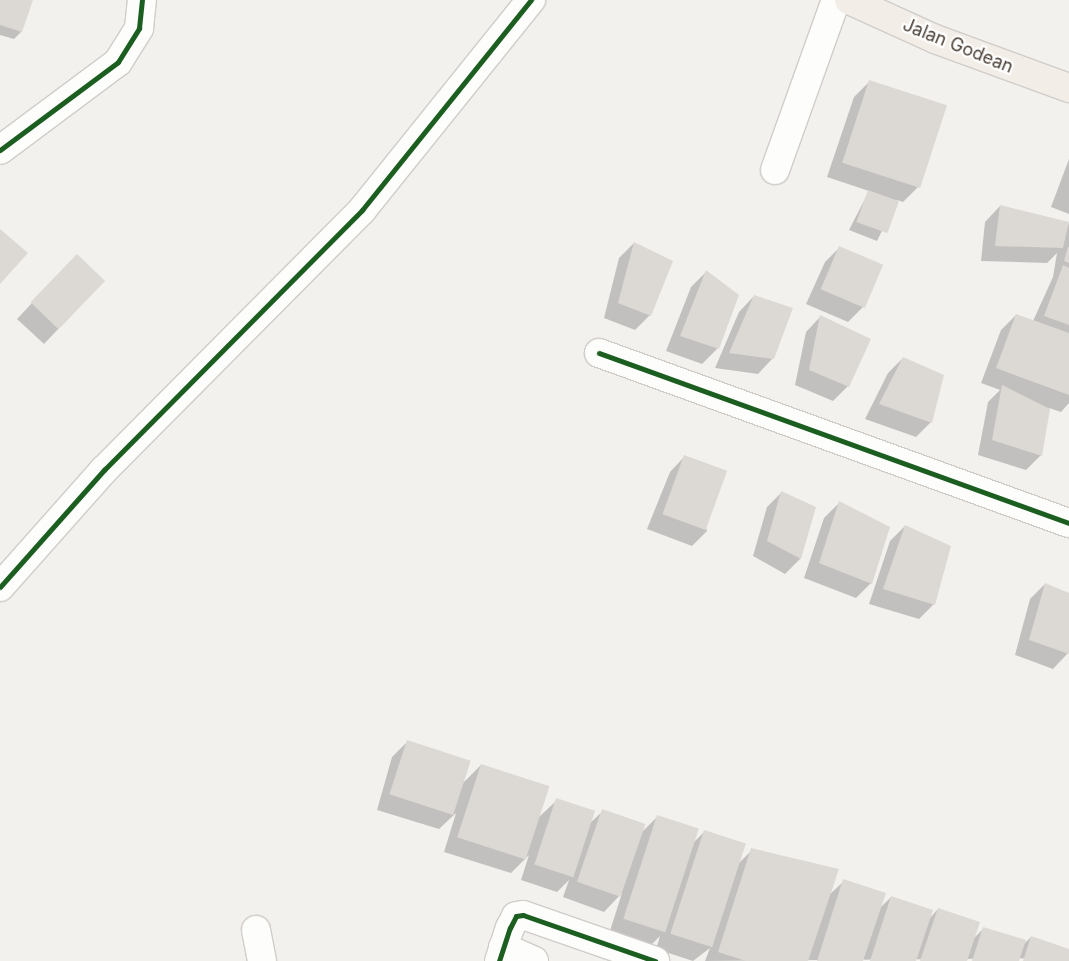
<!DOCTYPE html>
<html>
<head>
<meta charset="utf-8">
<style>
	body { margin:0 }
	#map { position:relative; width:1069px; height:961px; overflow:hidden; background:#f3f1ee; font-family:Inter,sans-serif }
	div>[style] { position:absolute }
	.shadow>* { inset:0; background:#0003 }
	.building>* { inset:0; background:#dcd8d4; transform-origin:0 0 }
	.roads { filter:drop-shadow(1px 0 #d0cdc9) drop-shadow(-1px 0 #d0cdc9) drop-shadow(0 1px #d0cdc9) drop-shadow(0 -1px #d0cdc9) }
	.minor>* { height:28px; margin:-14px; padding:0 14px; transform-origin:14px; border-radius:14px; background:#fdfdfc }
	.major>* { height:28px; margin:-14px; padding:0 14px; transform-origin:14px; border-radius:14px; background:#f2ede6 }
	.cycleway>* { height:5px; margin:-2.5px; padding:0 2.5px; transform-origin:2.5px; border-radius:2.5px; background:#1b5e20 }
	span { translate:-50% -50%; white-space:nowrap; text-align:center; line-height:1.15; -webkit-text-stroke:4.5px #fff; paint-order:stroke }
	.street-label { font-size:18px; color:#4c4138 }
</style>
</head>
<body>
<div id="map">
	<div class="shadow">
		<div style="clip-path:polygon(0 0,32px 0,21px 32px,14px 39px,0 35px)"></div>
		<div style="clip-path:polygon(869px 82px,918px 187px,903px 202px,897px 200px,877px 241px,849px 230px,869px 191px,827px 177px,854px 97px)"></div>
		<div style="clip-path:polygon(1069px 159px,1069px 214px,1051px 207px)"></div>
		<div style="clip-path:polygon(1000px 206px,1069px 224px,1069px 403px,1061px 412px,1049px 408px,1041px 455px,1026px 470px,978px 455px,988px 402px,1000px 390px,981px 383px,1001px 330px,1016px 315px,1033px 321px,1053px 277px,1057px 253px,1047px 263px,981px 261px,985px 222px)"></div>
		<div style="clip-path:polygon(634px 243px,650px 315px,635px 330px,604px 318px,619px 258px)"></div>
		<div style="clip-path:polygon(840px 247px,881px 265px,863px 307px,848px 322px,806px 304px,825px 262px)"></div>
		<div style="clip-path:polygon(62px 271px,104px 281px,44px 344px,17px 319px)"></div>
		<div style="clip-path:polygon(706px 272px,738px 296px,717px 349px,702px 364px,666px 351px,691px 287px)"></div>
		<div style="clip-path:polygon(754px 296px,773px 358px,758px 374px,715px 368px,739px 312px)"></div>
		<div style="clip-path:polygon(820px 317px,848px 386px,833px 401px,795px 385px,806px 332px)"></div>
		<div style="clip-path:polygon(903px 358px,931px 422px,916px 437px,865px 419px,888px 373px)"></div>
		<div style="clip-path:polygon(685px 456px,707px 531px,692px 546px,647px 529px,670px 472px)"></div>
		<div style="clip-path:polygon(782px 492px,815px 508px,800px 559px,785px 574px,753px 556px,767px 507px)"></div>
		<div style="clip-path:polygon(839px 503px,871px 583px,856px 598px,804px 578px,824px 518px)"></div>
		<div style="clip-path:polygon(905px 526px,934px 604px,919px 619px,869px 604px,890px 541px)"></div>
		<div style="clip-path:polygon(1045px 584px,1069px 594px,1069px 652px,1053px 669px,1015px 655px,1030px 599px)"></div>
		<div style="clip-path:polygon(407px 742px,463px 783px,481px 765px,538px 818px,557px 800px,590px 823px,603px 811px,641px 833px,657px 817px,693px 843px,704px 832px,739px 863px,752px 850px,828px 896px,844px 881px,878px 910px,891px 897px,929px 919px,938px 909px,973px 939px,984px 928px,1022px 946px,1031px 937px,1069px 950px,1069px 958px,705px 961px,710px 948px,693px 961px,656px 949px,660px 936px,649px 947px,609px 934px,622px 893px,604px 912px,563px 897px,569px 880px,557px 892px,521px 880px,529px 855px,511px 873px,444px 852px,456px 813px,439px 829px,377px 810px,392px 757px)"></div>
	</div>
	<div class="building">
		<div style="clip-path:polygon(0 0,33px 0,22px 32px,0 25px)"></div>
		<div style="left:869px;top:80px;width:82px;height:87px;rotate:18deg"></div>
		<div style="left:868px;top:190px;width:33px;height:34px;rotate:20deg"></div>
		<div style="clip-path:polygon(1000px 205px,1069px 222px,1063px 248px,995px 246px)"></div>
		<div style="clip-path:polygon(0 229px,28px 253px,0 284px)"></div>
		<div style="clip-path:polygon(634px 242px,673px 261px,651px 316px,618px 303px)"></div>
		<div style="left:839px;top:246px;width:48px;height:47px;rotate:23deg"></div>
		<div style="clip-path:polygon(1068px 247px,1069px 247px,1069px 263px,1064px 261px)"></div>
		<div style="left:77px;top:254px;width:39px;height:67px;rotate:44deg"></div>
		<div style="clip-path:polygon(1063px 265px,1069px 268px,1069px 325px,1044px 316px)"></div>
		<div style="clip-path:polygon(706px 270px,739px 295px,719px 349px,680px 336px)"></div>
		<div style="clip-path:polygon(754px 295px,793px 308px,774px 359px,729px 353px)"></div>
		<div style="clip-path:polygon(1016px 314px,1069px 333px,1069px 395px,996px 368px)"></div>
		<div style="clip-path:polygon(820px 315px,871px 339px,849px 387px,809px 370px)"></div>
		<div style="clip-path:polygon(903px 357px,944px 375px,932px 423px,879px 404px)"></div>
		<div style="clip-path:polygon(1002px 385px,1050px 409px,1042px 456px,992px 440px)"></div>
		<div style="left:684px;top:455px;width:46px;height:63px;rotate:20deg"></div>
		<div style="clip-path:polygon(781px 491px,816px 507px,801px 559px,767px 541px)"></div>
		<div style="clip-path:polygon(839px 501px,890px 527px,872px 584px,819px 563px)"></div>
		<div style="clip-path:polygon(905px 525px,951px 546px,935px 605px,883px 589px)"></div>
		<div style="clip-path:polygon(1045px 583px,1069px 593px,1069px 654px,1029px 640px)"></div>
		<div style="left:407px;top:740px;width:67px;height:57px;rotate:18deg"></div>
		<div style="left:481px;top:764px;width:72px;height:77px;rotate:18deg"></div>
		<div style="left:556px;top:798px;width:41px;height:70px;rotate:18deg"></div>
		<div style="left:602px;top:809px;width:46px;height:77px;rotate:19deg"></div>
		<div style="left:657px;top:815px;width:44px;height:109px;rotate:18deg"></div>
		<div style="left:704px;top:830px;width:44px;height:109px;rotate:18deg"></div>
		<div style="clip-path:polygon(751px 848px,839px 869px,808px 961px,746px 961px,718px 952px)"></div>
		<div style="clip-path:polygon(843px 879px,886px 893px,863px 961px,817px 961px)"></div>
		<div style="clip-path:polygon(891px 896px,933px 910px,916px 961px,870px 961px)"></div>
		<div style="clip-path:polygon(938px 908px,980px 922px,967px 961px,920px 961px)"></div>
		<div style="clip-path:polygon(983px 927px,1026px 940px,1019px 961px,972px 961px)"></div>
		<div style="clip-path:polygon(1031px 936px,1069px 949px,1069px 961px,1023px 961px)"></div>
	</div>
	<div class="roads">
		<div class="minor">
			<div style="left:0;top:150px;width:147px;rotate:-36.7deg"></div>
			<div style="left:118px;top:62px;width:40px;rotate:-58deg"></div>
			<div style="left:139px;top:28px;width:28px;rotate:-84deg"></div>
			<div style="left:775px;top:170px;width:181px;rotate:-70.3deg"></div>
			<div style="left:599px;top:353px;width:500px;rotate:19.9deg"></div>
			<div style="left:0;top:587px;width:157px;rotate:-48.4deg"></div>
			<div style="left:104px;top:470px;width:366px;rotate:-45.2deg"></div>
			<div style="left:362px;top:210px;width:270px;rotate:-51.2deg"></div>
			<div style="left:256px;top:930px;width:32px;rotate:79deg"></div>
			<div style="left:503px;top:947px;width:34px;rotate:24deg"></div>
			<div style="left:499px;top:961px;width:35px;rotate:-72deg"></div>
			<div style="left:510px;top:928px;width:13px;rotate:-63deg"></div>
			<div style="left:516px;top:916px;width:7px;rotate:-8deg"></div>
			<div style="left:523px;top:915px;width:140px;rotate:19.2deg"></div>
		</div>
		<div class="major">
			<div style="left:849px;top:0;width:94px;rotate:24.4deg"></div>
			<div style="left:935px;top:39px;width:143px;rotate:20.1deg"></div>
		</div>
	</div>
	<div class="cycleway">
		<div style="left:0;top:150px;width:147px;rotate:-36.7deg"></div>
		<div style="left:118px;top:62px;width:40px;rotate:-58deg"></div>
		<div style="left:139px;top:28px;width:28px;rotate:-84deg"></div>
		<div style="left:599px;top:353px;width:500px;rotate:19.9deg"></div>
		<div style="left:0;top:587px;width:157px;rotate:-48.4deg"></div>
		<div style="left:104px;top:470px;width:366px;rotate:-45.2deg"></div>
		<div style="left:362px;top:210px;width:270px;rotate:-51.2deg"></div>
		<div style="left:499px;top:961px;width:35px;rotate:-72deg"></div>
		<div style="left:510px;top:928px;width:13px;rotate:-63deg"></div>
		<div style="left:516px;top:916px;width:7px;rotate:-8deg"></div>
		<div style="left:523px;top:915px;width:140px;rotate:19.2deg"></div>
	</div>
	<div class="street-label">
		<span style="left:958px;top:46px;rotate:22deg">Jalan Godean</span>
	</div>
</div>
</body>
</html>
